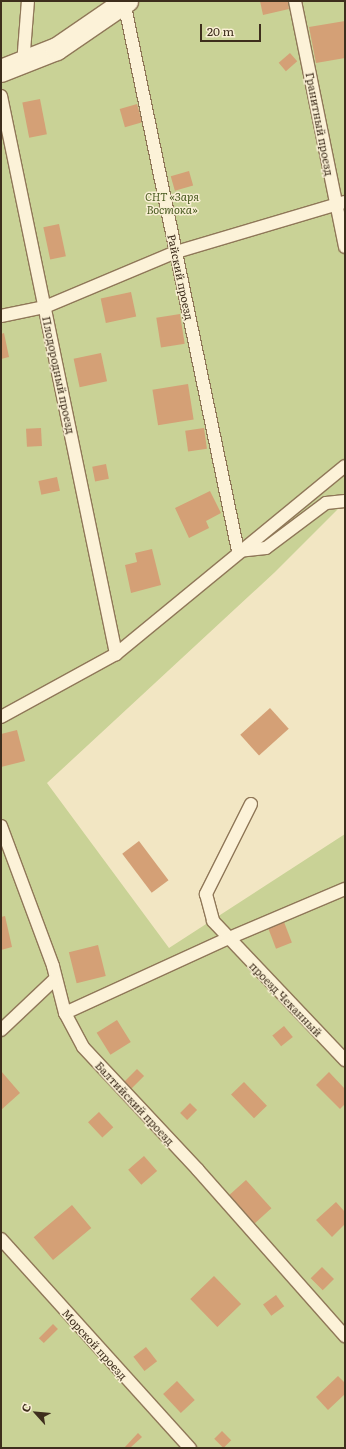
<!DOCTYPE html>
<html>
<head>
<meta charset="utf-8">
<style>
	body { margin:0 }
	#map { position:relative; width:346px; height:1449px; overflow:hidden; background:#f2e6c3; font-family:Literata,serif }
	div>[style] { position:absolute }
	.green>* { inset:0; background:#c9d296 }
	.building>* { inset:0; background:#d4a076; transform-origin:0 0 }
	.roads { filter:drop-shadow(1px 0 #8f7758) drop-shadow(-1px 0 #8f7758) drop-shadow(0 1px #8f7758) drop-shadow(0 -1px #8f7758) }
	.service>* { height:12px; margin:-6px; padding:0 6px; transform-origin:6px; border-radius:6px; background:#fcf2d8 }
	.minor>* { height:22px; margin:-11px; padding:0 11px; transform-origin:11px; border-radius:11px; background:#fcf2d8 }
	span { translate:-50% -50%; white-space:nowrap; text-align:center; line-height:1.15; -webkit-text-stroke:3px #f9efd4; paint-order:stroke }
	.street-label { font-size:11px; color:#3e2e1d }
	.park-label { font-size:11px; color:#4b5c22; font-style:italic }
	.frame { position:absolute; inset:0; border:2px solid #3e2e1d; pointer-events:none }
	.north { position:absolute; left:16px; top:1393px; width:40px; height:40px; -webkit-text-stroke:3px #f9efd4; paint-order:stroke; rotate:297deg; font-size:11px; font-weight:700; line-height:16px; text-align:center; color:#3e2e1d }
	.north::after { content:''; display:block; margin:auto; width:14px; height:18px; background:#3e2e1d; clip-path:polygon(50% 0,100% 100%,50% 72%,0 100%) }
	.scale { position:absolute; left:200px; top:24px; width:61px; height:18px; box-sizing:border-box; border:2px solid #3e2e1d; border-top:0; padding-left:5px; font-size:12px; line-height:14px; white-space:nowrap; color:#3e2e1d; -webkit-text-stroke:3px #f9efd4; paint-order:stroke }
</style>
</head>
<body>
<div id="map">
	<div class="green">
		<div style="clip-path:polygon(1px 1px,345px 1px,345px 502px,275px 572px,47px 783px,169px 948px,345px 834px,345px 1448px,1px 1448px)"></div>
	</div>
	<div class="building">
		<div style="clip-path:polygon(260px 1px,288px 1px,289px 9px,263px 15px)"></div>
		<div style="clip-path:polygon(345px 21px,345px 58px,316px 63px,309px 27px)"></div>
		<div style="left:290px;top:53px;width:11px;height:15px;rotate:49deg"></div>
		<div style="left:40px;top:99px;width:36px;height:18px;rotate:79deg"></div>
		<div style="left:137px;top:104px;width:19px;height:18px;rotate:74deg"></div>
		<div style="left:189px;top:171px;width:15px;height:19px;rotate:74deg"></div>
		<div style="left:59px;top:224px;width:33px;height:16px;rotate:78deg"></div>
		<div style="left:131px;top:292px;width:25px;height:31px;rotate:78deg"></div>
		<div style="left:180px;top:314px;width:30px;height:24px;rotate:81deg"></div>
		<div style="clip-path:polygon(4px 333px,9px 357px,1px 359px,1px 334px)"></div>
		<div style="left:101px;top:353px;width:29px;height:28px;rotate:78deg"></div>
		<div style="left:188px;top:384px;width:36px;height:36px;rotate:81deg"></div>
		<div style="left:41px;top:428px;width:18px;height:15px;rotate:87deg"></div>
		<div style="left:204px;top:428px;width:21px;height:19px;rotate:82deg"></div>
		<div style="left:106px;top:464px;width:15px;height:14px;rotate:79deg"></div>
		<div style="left:57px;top:477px;width:14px;height:19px;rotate:78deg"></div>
		<div style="clip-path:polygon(210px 491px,221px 513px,206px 521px,209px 528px,189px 538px,175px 508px)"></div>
		<div style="clip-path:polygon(152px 549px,161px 585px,131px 593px,125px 565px,137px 562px,135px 553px)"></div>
		<div style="left:270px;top:708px;width:28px;height:40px;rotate:48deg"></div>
		<div style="clip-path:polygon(17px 730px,25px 761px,1px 767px,1px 734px)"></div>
		<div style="left:139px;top:841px;width:49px;height:21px;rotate:53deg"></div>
		<div style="clip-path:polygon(5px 916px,12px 947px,1px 950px,1px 917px)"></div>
		<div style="left:284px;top:922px;width:22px;height:17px;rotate:69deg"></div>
		<div style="left:98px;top:945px;width:32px;height:30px;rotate:76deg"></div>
		<div style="left:117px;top:1020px;width:26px;height:24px;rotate:58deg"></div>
		<div style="left:284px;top:1026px;width:14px;height:15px;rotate:51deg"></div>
		<div style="left:137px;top:1069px;width:10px;height:18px;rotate:45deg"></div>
		<div style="clip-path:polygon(1px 1071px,20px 1093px,1px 1110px)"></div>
		<div style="clip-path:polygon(329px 1072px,345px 1089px,345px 1104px,340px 1109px,316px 1085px)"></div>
		<div style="left:244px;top:1082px;width:33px;height:18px;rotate:46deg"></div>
		<div style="left:190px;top:1103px;width:10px;height:14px;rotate:45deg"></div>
		<div style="left:99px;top:1112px;width:21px;height:15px;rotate:47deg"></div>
		<div style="left:144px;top:1156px;width:20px;height:21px;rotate:49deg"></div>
		<div style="left:246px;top:1180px;width:38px;height:24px;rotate:48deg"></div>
		<div style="clip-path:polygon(336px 1202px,345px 1212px,345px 1224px,332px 1237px,316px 1220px)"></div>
		<div style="left:72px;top:1205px;width:30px;height:50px;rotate:50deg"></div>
		<div style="left:322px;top:1267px;width:17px;height:16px;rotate:45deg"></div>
		<div style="left:214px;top:1276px;width:39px;height:33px;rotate:46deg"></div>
		<div style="left:276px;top:1295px;width:14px;height:16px;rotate:54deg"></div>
		<div style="left:53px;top:1324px;width:7px;height:20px;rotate:45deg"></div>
		<div style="left:146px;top:1347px;width:18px;height:16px;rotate:52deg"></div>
		<div style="clip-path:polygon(338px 1376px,345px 1383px,345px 1394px,328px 1410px,316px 1397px)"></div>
		<div style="left:177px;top:1381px;width:26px;height:19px;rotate:47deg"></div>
		<div style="left:222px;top:1431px;width:13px;height:11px;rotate:45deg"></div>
		<div style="clip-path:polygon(138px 1433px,142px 1437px,130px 1448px,124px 1448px)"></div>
	</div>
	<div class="roads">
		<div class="service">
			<div style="left:295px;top:1px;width:251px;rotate:78.5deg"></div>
			<div style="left:124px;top:2px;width:561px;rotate:78.27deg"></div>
			<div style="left:238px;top:551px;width:28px;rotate:-6deg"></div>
			<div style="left:266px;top:548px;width:75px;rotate:-36.9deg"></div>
			<div style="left:326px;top:503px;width:19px;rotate:-6deg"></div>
			<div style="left:23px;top:64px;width:63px;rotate:-85.5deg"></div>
			<div style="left:1px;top:96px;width:570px;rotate:78.35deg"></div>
			<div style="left:1px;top:316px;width:45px;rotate:-11.6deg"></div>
			<div style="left:45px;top:307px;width:142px;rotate:-22.8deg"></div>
			<div style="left:176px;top:252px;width:176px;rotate:-16.5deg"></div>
			<div style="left:1px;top:717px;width:131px;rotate:-28.7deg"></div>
			<div style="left:116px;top:654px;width:296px;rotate:-39.4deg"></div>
			<div style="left:251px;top:804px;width:101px;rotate:116.6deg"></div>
			<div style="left:206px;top:894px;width:28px;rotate:75deg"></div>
			<div style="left:213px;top:921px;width:192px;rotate:46.5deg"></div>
			<div style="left:1px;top:826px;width:149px;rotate:69.6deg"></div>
			<div style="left:53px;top:966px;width:49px;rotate:75.7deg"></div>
			<div style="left:65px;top:1013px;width:38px;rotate:62deg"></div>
			<div style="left:83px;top:1047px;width:168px;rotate:46.9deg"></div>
			<div style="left:198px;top:1170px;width:222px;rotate:48.5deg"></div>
			<div style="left:65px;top:1013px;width:178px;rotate:-24.6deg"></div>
			<div style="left:227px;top:939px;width:128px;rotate:-23deg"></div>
			<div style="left:1px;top:1030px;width:74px;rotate:-43.4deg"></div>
			<div style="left:1px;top:1239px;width:282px;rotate:47.9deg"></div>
		</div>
		<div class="minor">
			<div style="left:1px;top:71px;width:60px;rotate:-21.4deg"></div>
			<div style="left:57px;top:49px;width:85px;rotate:-34.4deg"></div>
		</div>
	</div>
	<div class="street-label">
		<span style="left:320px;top:124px;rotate:79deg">Гранитный проезд</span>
		<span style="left:181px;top:277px;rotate:78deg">Райский проезд</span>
		<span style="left:59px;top:375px;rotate:78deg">Плодородный проезд</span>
		<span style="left:286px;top:999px;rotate:46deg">проезд Чеканный</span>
		<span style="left:135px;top:1103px;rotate:47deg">Балтийский проезд</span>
		<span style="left:95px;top:1344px;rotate:48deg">Морской проезд</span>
	</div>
	<div class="park-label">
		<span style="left:172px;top:203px">СНТ «Заря<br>Востока»</span>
	</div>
	<div class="frame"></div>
	<div class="north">С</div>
	<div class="scale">20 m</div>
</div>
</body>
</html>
